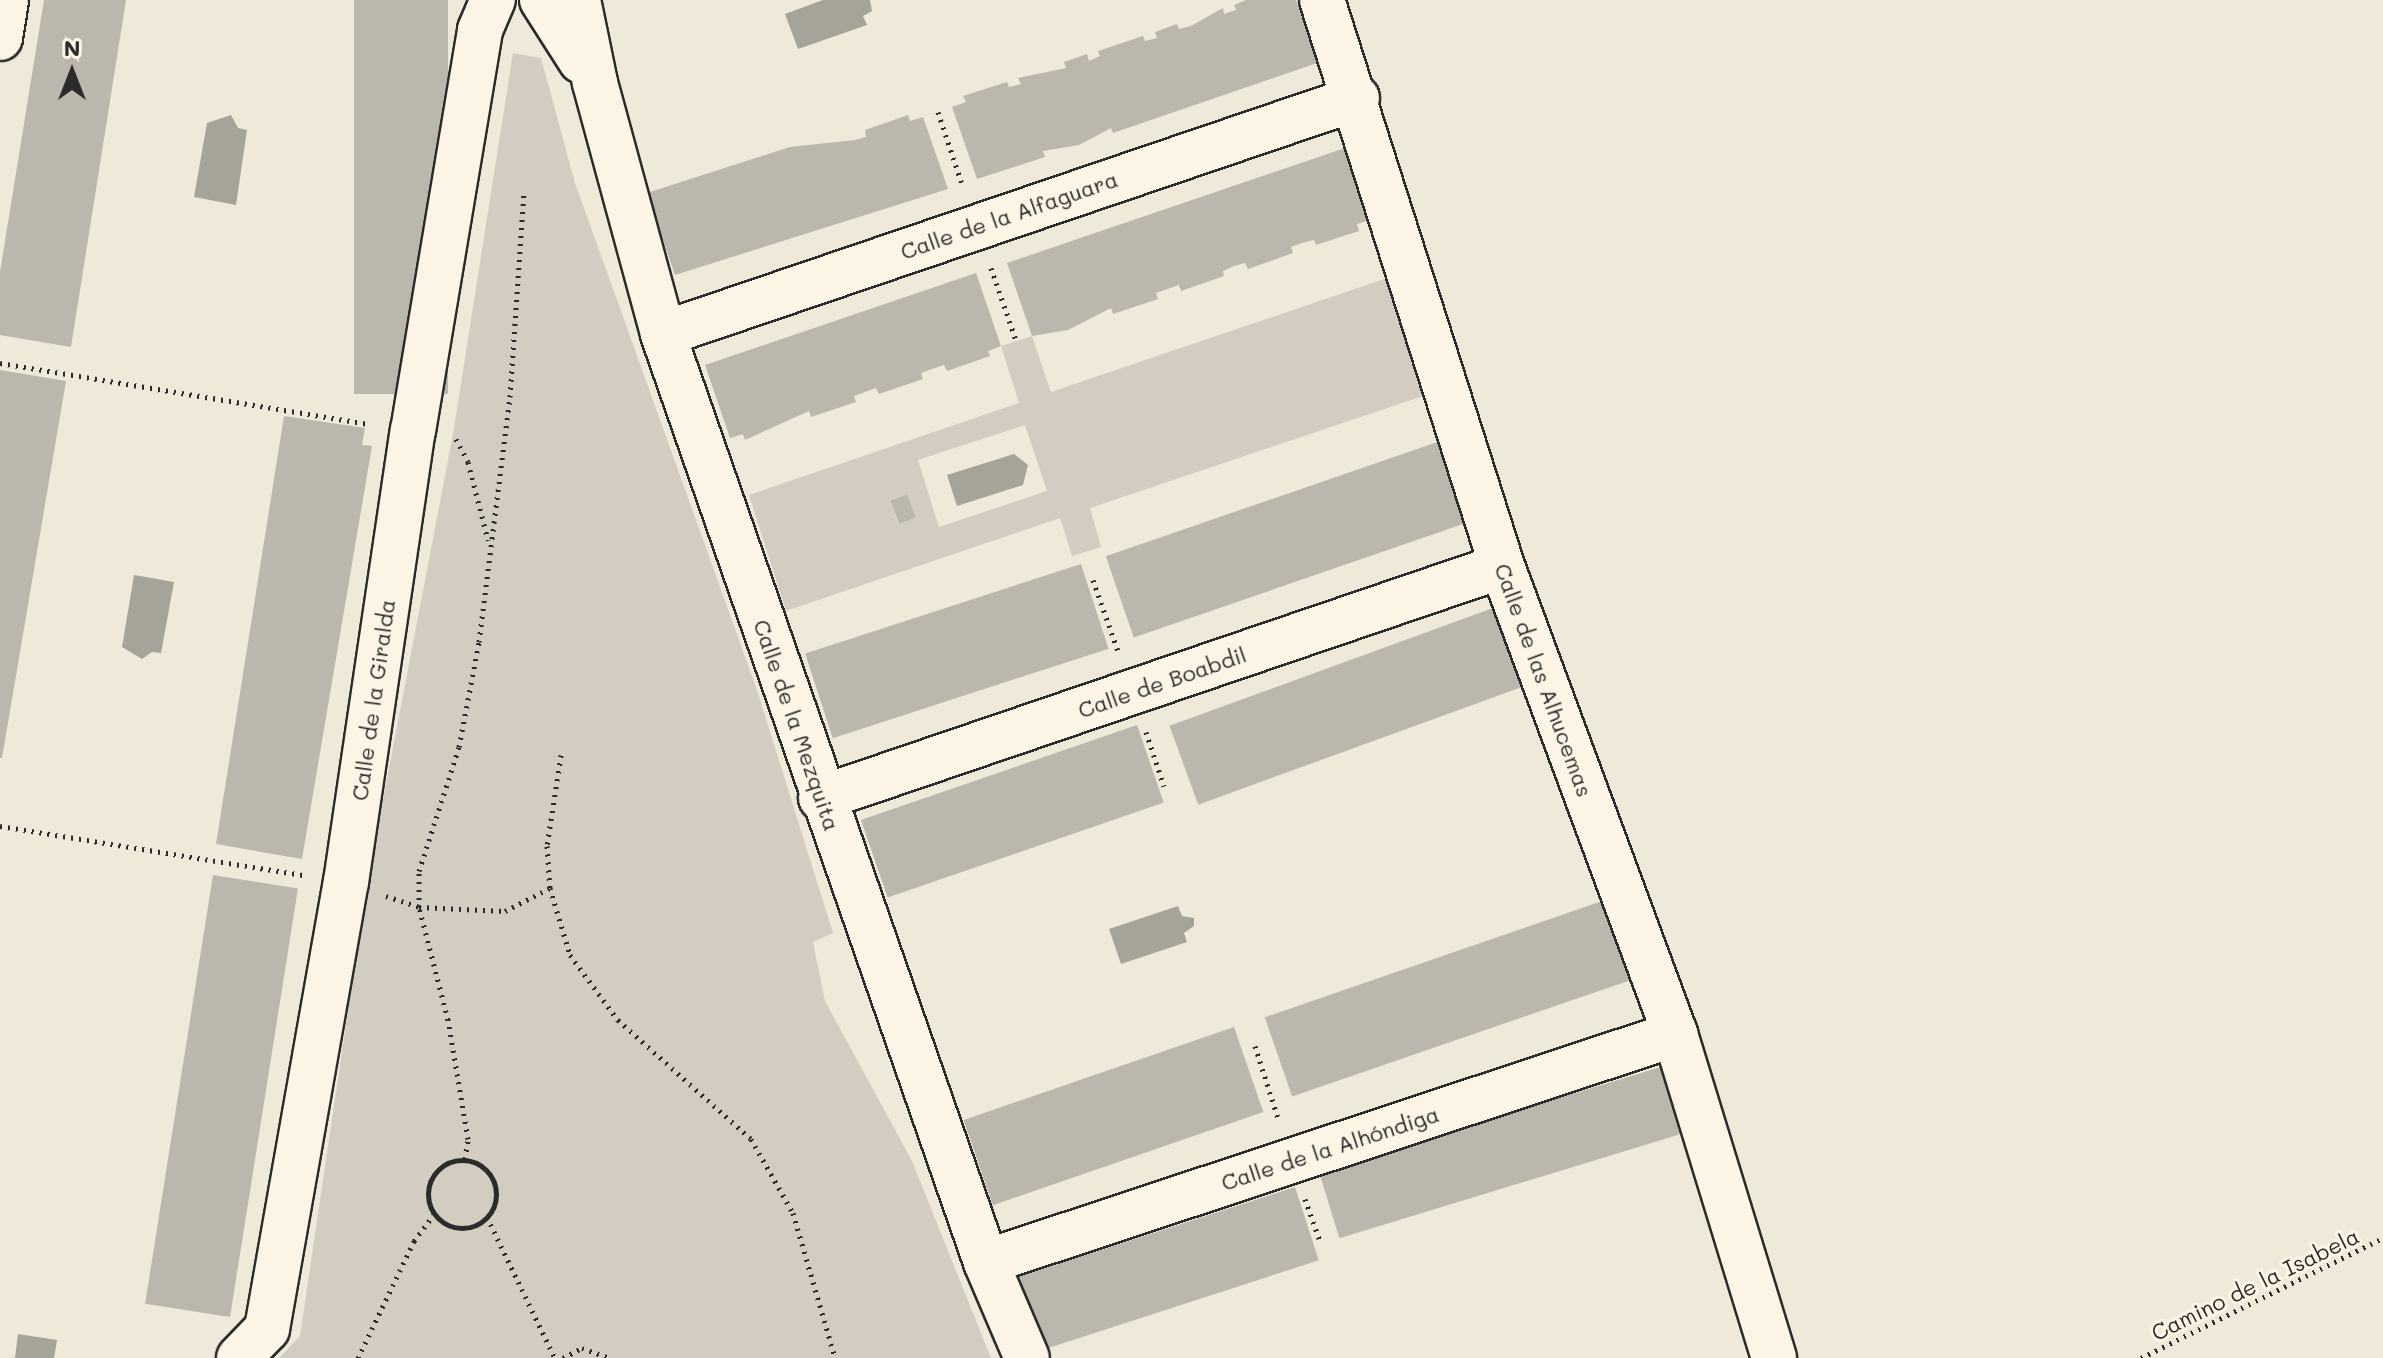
<!DOCTYPE html>
<html>
<head>
<meta charset="utf-8">
<style>
	body { margin:0 }
	#map { position:relative; width:2383px; height:1358px; overflow:hidden; background:#efe9da; font-family:Mali,sans-serif }
	div>[style] { position:absolute }
	.green>* { inset:0; background:#d2cdc0 }
	.water>* { inset:0; background:#a6a399 }
	.building>* { inset:0; background:#bcb7ac; transform-origin:0 0 }
	.path>* { height:5px; margin-top:-2.5px; transform-origin:0; background:repeating-linear-gradient(90deg,#2b2b2b 0 2px,transparent 0 8px) }
	.path>.ring { margin:-2.5px; padding:0; box-sizing:content-box; background:none; border:5px solid #2b2b2b; border-radius:50% }
	.roads { filter:drop-shadow(2px 0 #2b2b2b) drop-shadow(-2px 0 #2b2b2b) drop-shadow(0 2px #2b2b2b) drop-shadow(0 -2px #2b2b2b) }
	.minor>* { height:44px; margin:-22px; padding:0 22px; transform-origin:22px; border-radius:22px; background:#fcf5e5 }
	span { translate:-50% -50%; white-space:nowrap; text-align:center; line-height:1.15; -webkit-text-stroke:6px #fcf5e5; paint-order:stroke }
	.street-label { font-size:22px; color:#2b2b2b }
	.north { position:absolute; left:32px; top:32px; width:80px; height:80px; -webkit-text-stroke:6px #fcf5e5; paint-order:stroke; rotate:0deg; font-size:22px; font-weight:700; line-height:32px; text-align:center; color:#2b2b2b }
	.north::after { content:''; display:block; margin:auto; width:28px; height:36px; background:#2b2b2b; clip-path:polygon(50% 0,100% 100%,50% 72%,0 100%) }
</style>
</head>
<body>
<div id="map">
	<div class="green">
		<div style="clip-path:polygon(513px 53px,541px 58px,575px 183px,757px 690px,833px 933px,813px 942px,825px 1001px,912px 1161px,991px 1358px,279px 1358px,300px 1336px,366px 889px,453px 434px)"></div>
		<div style="clip-path:polygon(evenodd,1390px 277px,1429px 394px,1090px 508px,1101px 547px,1072px 556px,1060px 518px,786px 611px,749px 495px,1019px 403px,1001px 346px,1032px 336px,1051px 392px,1390px 277px,1025px 425px,1047px 491px,939px 527px,918px 460px,1025px 425px,1390px 277px,907px 494px,916px 517px,898px 523px,890px 500px,907px 494px)"></div>
	</div>
	<div class="water">
		<div style="clip-path:polygon(823px 0,870px 0,872px 11px,863px 16px,867px 25px,798px 49px,785px 14px)"></div>
		<div style="clip-path:polygon(231px 115px,238px 128px,247px 130px,236px 205px,194px 197px,207px 123px)"></div>
		<div style="clip-path:polygon(1014px 454px,1028px 465px,1023px 485px,957px 506px,947px 475px)"></div>
		<div style="clip-path:polygon(134px 575px,174px 582px,161px 653px,152px 652px,142px 659px,122px 647px)"></div>
		<div style="clip-path:polygon(1178px 906px,1182px 916px,1194px 918px,1194px 926px,1184px 933px,1187px 942px,1121px 964px,1109px 929px)"></div>
		<div style="clip-path:polygon(18px 1334px,57px 1340px,54px 1358px,15px 1358px)"></div>
	</div>
	<div class="building">
		<div style="clip-path:polygon(44px 0,126px 0,71px 347px,0 335px,0 272px)"></div>
		<div style="left:354px;top:0;width:94px;height:394px"></div>
		<div style="clip-path:polygon(1246px 0,1296px 0,1317px 63px,1113px 133px,1111px 128px,1079px 145px,1043px 151px,1045px 157px,977px 179px,952px 107px,966px 102px,963px 96px,1007px 82px,1009px 87px,1021px 84px,1018px 78px,1066px 68px,1064px 62px,1087px 54px,1089px 61px,1100px 56px,1098px 51px,1143px 36px,1145px 41px,1157px 38px,1155px 32px,1177px 24px,1179px 29px,1191px 26px,1223px 8px,1224px 14px,1236px 10px,1234px 5px)"></div>
		<div style="clip-path:polygon(908px 115px,910px 121px,923px 117px,948px 189px,675px 275px,647px 193px,790px 147px,855px 140px,866px 137px,865px 130px)"></div>
		<div style="clip-path:polygon(1345px 148px,1370px 220px,1357px 224px,1359px 231px,1316px 245px,1314px 240px,1302px 243px,1291px 247px,1293px 253px,1248px 269px,1245px 263px,1234px 266px,1223px 271px,1224px 276px,1181px 291px,1179px 285px,1156px 293px,1158px 299px,1113px 314px,1111px 308px,1068px 330px,1032px 336px,1007px 263px)"></div>
		<div style="clip-path:polygon(976px 273px,1001px 346px,988px 351px,990px 356px,947px 371px,944px 365px,932px 369px,921px 373px,923px 379px,879px 394px,876px 388px,854px 396px,856px 402px,811px 417px,809px 411px,745px 440px,743px 434px,730px 438px,705px 365px)"></div>
		<div style="clip-path:polygon(0 370px,66px 381px,2px 758px,0 758px)"></div>
		<div style="clip-path:polygon(284px 416px,365px 428px,362px 445px,372px 446px,302px 859px,216px 844px)"></div>
		<div style="left:1449px;top:438px;width:86px;height:363px;rotate:71deg"></div>
		<div style="left:907px;top:494px;width:25px;height:18px;rotate:69deg"></div>
		<div style="left:1081px;top:564px;width:89px;height:290px;rotate:72deg"></div>
		<div style="left:1504px;top:604px;width:84px;height:356px;rotate:70deg"></div>
		<div style="left:1137px;top:725px;width:82px;height:292px;rotate:71deg"></div>
		<div style="left:213px;top:875px;width:86px;height:434px;rotate:9deg"></div>
		<div style="left:1608px;top:899px;width:84px;height:363px;rotate:71deg"></div>
		<div style="left:1234px;top:1027px;width:90px;height:286px;rotate:71deg"></div>
		<div style="left:1667px;top:1065px;width:70px;height:364px;rotate:73deg"></div>
		<div style="left:1295px;top:1187px;width:77px;height:290px;rotate:72deg"></div>
	</div>
	<div class="path">
		<div style="left:938px;top:112px;width:79px;rotate:71.6deg"></div>
		<div style="left:991px;top:268px;width:76px;rotate:70.9deg"></div>
		<div style="left:0;top:363px;width:375px;rotate:9.4deg"></div>
		<div style="left:456px;top:439px;width:26px;rotate:62deg"></div>
		<div style="left:468px;top:462px;width:81px;rotate:75.6deg"></div>
		<div style="left:1093px;top:580px;width:75px;rotate:70.6deg"></div>
		<div style="left:1146px;top:732px;width:57px;rotate:71.6deg"></div>
		<div style="left:561px;top:755px;width:92px;rotate:98.7deg"></div>
		<div style="left:547px;top:846px;width:42px;rotate:85.9deg"></div>
		<div style="left:550px;top:888px;width:70px;rotate:73.4deg"></div>
		<div style="left:570px;top:955px;width:81px;rotate:53.6deg"></div>
		<div style="left:618px;top:1020px;width:178px;rotate:41.8deg"></div>
		<div style="left:751px;top:1139px;width:85px;rotate:60.4deg"></div>
		<div style="left:793px;top:1213px;width:151px;rotate:73.8deg"></div>
		<div style="left:0;top:826px;width:307px;rotate:9.2deg"></div>
		<div style="left:386px;top:896px;width:35px;rotate:18deg"></div>
		<div style="left:419px;top:907px;width:86px;rotate:2.7deg"></div>
		<div style="left:505px;top:911px;width:51px;rotate:-27.1deg"></div>
		<div style="left:1255px;top:1046px;width:79px;rotate:72.3deg"></div>
		<div style="left:465px;top:1159px;width:20px;rotate:-81deg"></div>
		<div style="left:468px;top:1139px;width:121px;rotate:-99.5deg"></div>
		<div style="left:448px;top:1020px;width:117px;rotate:-104.4deg"></div>
		<div style="left:419px;top:907px;width:36px;rotate:-90deg"></div>
		<div style="left:419px;top:871px;width:130px;rotate:-72.1deg"></div>
		<div style="left:459px;top:747px;width:107px;rotate:-79.2deg"></div>
		<div style="left:479px;top:642px;width:247px;rotate:-82.8deg"></div>
		<div style="left:510px;top:397px;width:206px;rotate:-86.1deg"></div>
		<div class="ring" style="left:428px;top:1160px;width:63px;height:63px"></div>
		<div style="left:1305px;top:1199px;width:45px;rotate:70.3deg"></div>
		<div style="left:487px;top:1217px;width:157px;rotate:64.3deg"></div>
		<div style="left:358px;top:1358px;width:130px;rotate:-64.4deg"></div>
		<div style="left:414px;top:1241px;width:34px;rotate:-53deg"></div>
		<div style="left:563px;top:1358px;width:21px;rotate:-28deg"></div>
		<div style="left:582px;top:1348px;width:29px;rotate:20deg"></div>
		<div style="left:2141px;top:1358px;width:270px;rotate:-26.4deg"></div>
	</div>
	<div class="roads">
		<div class="minor">
			<div style="left:542px;top:0;width:72px;rotate:57.4deg"></div>
			<div style="left:578px;top:0;width:85px;rotate:78.4deg"></div>
			<div style="left:595px;top:83px;width:260px;rotate:74.8deg"></div>
			<div style="left:663px;top:334px;width:983px;rotate:70.81deg"></div>
			<div style="left:986px;top:1262px;width:104px;rotate:66.9deg"></div>
			<div style="left:1322px;top:0;width:594px;rotate:72.36deg"></div>
			<div style="left:1502px;top:566px;width:499px;rotate:69.7deg"></div>
			<div style="left:1675px;top:1034px;width:339px;rotate:73deg"></div>
			<div style="left:0;top:38px;width:38px;rotate:-81deg"></div>
			<div style="left:663px;top:334px;width:733px;rotate:-18.78deg"></div>
			<div style="left:821px;top:798px;width:719px;rotate:-18.81deg"></div>
			<div style="left:986px;top:1262px;width:726px;rotate:-18.31deg"></div>
			<div style="left:239px;top:1358px;width:40px;rotate:-46deg"></div>
			<div style="left:267px;top:1329px;width:454px;rotate:-80deg"></div>
			<div style="left:346px;top:882px;width:456px;rotate:-81.6deg"></div>
			<div style="left:413px;top:431px;width:407px;rotate:-80.5deg"></div>
			<div style="left:480px;top:30px;width:33px;rotate:-67deg"></div>
		</div>
	</div>
	<div class="street-label">
		<span style="left:1009px;top:215px;rotate:-19deg">Calle de la Alfaguara</span>
		<span style="left:1544px;top:680px;rotate:70deg">Calle de las Alhucemas</span>
		<span style="left:1162px;top:682px;rotate:-19deg">Calle de Boabdil</span>
		<span style="left:373px;top:700px;rotate:-82deg">Calle de la Giralda</span>
		<span style="left:797px;top:725px;rotate:71deg">Calle de la Mezquita</span>
		<span style="left:1330px;top:1148px;rotate:-18deg">Calle de la Alhóndiga</span>
		<span style="left:2255px;top:1284px;rotate:-26deg">Camino de la Isabela</span>
	</div>
	<div class="north">N</div>
</div>
</body>
</html>
